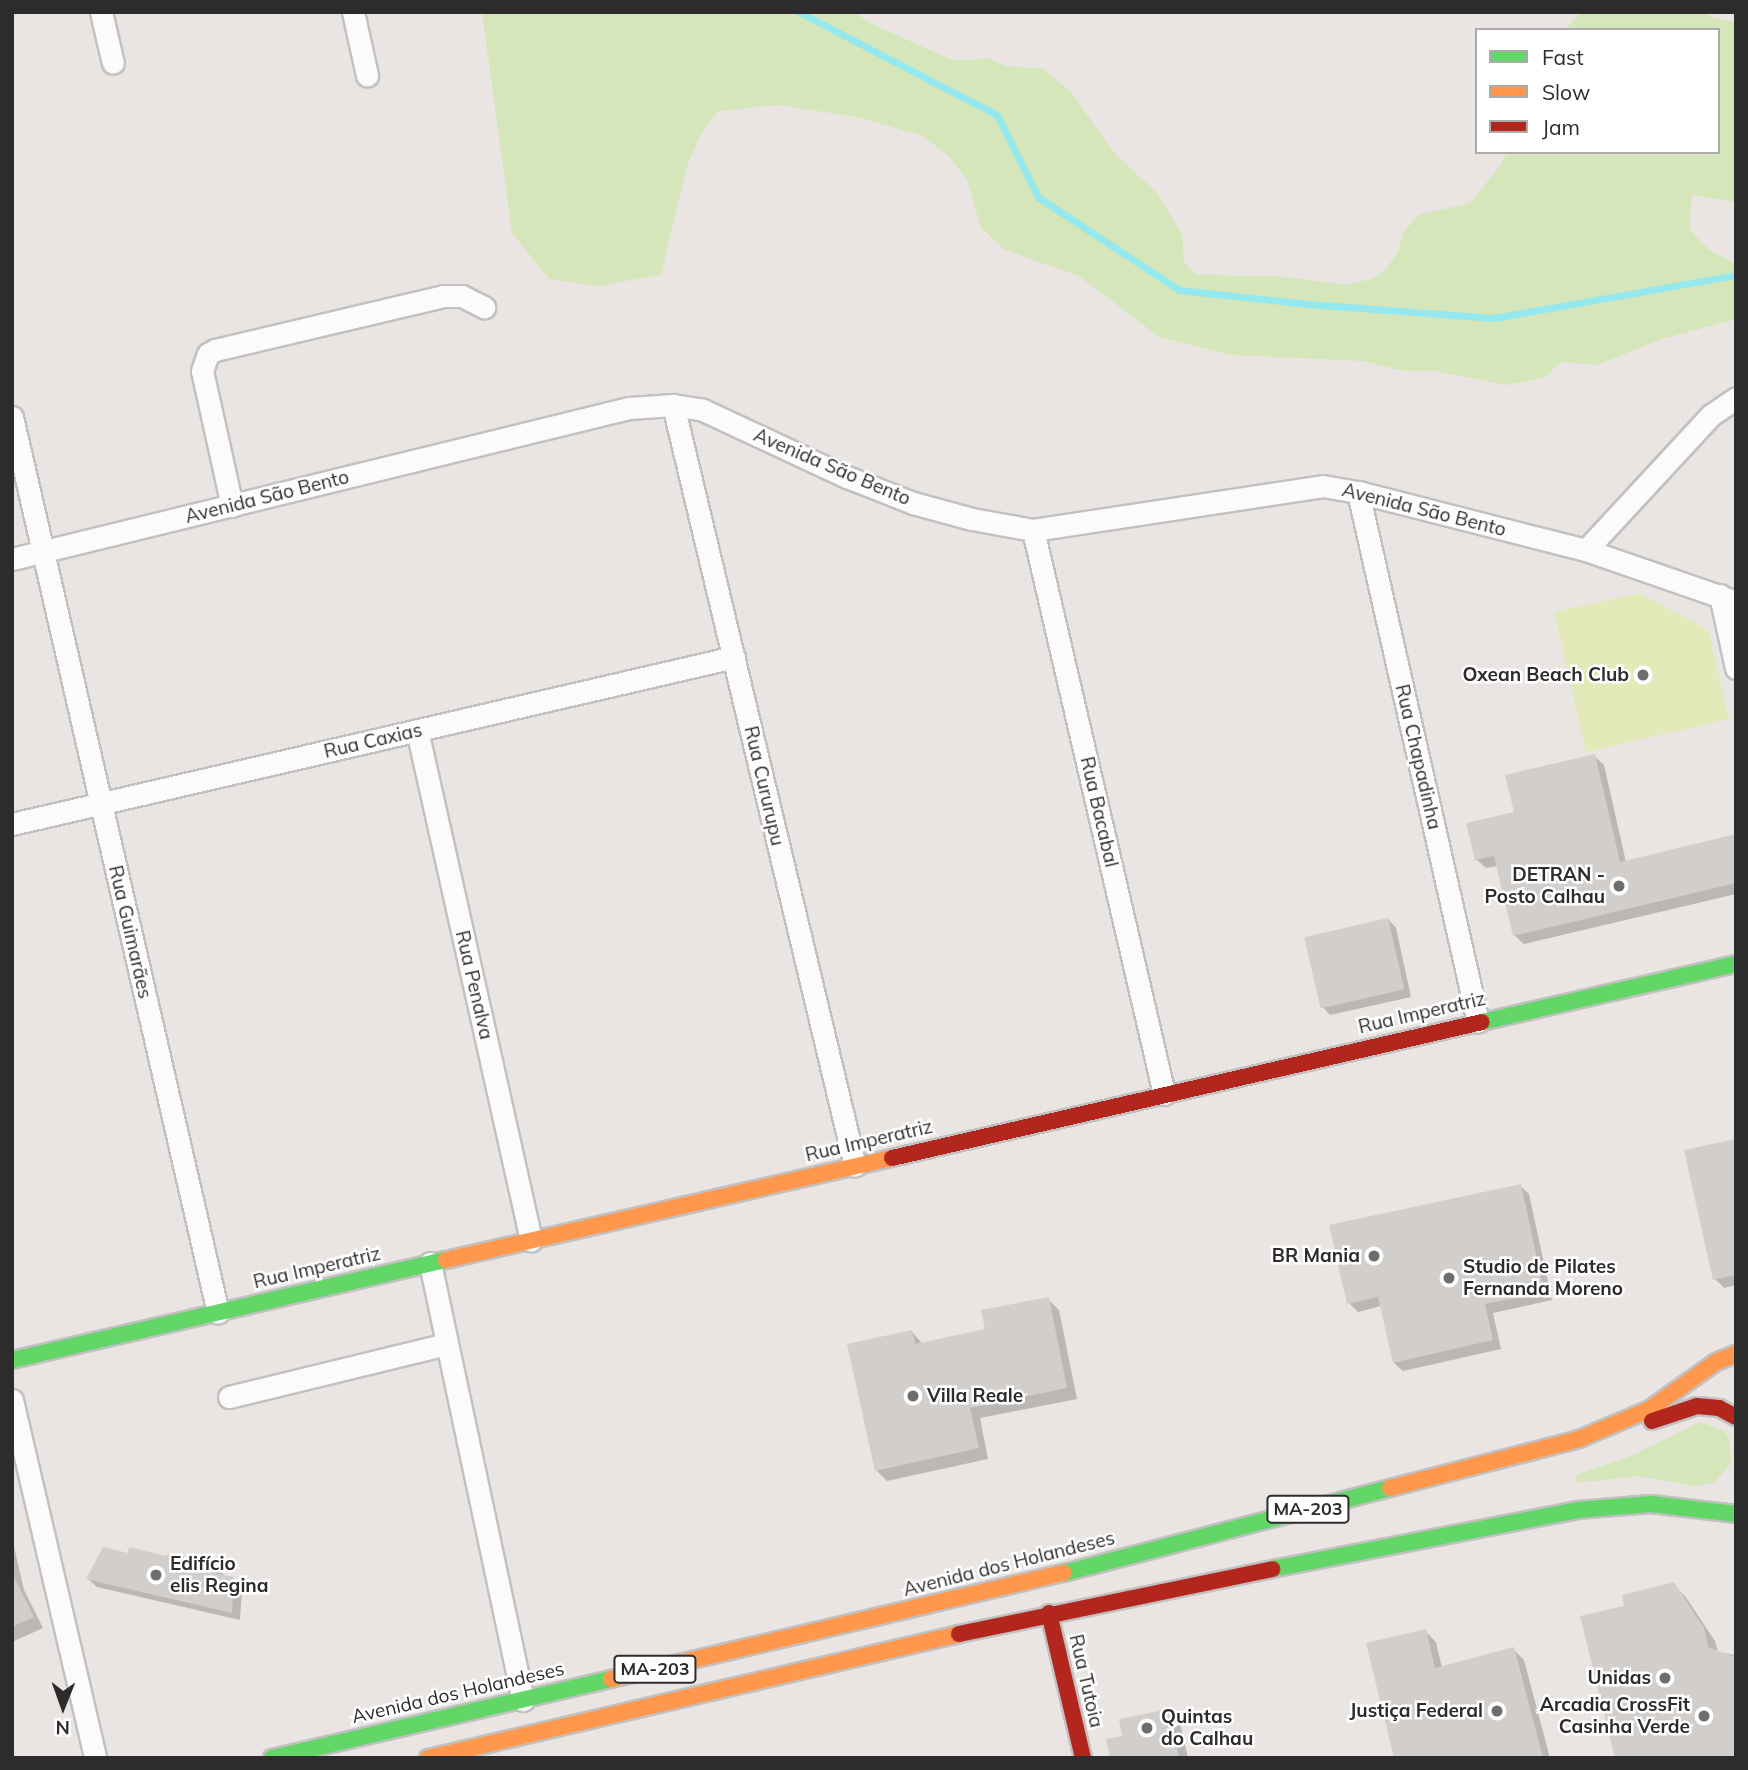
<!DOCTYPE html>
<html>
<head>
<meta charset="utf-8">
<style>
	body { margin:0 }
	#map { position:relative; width:1748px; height:1770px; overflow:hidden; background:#eae5e2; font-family:Mulish,sans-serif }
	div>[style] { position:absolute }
	.green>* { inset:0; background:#d5e6ba }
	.pitch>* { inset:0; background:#e1eab8 }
	.shadow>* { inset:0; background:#0003 }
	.stream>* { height:7px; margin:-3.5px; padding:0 3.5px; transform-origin:3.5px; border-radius:3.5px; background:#94e8ee }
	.building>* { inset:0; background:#d1cecb; transform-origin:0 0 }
	.roads { filter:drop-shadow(2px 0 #c2c1c1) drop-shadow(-2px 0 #c2c1c1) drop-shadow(0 2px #c2c1c1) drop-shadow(0 -2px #c2c1c1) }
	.street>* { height:21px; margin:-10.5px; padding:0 10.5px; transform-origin:10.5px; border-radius:10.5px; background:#fcfbfb }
	.fast>* { height:16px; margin:-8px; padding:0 8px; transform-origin:8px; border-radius:8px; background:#63d668 }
	.slow>* { height:16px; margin:-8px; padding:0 8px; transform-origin:8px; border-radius:8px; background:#ff974d }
	.jam>* { height:16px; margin:-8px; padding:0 8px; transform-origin:8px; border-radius:8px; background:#b3261e }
	.dots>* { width:19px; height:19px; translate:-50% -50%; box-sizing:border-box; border:4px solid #fff; border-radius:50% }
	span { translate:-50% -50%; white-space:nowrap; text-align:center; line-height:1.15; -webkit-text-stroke:5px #fff; paint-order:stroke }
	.shield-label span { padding:2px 5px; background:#fff; border:2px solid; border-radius:5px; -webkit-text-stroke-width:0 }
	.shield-label { font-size:18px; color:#2c2c2c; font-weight:700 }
	.street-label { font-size:19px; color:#2c2c2c }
	.poi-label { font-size:19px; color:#2c2c2c; font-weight:700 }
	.right { translate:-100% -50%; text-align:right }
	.left { translate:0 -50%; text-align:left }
	.frame { position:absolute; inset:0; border:14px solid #2c2c2c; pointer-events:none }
	.legend { position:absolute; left:1475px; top:28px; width:245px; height:126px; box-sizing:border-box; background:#fff; border:2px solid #ababab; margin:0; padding:9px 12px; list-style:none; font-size:21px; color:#2c2c2c }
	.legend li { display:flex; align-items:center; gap:14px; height:35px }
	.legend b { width:35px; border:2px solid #ababab }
	.north { position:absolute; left:28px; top:1672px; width:70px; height:70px; -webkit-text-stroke:5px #fff; paint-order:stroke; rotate:181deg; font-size:19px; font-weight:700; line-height:28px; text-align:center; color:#2c2c2c }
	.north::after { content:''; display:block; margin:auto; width:24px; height:32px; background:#2c2c2c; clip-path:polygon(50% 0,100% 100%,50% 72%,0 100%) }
</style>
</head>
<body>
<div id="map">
	<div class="green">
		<div style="clip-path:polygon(482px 12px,854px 12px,872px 24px,952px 60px,990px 59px,1008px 67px,1042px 68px,1072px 93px,1114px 153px,1157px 193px,1182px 234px,1184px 262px,1197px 275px,1278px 276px,1346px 285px,1374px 278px,1385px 270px,1398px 252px,1403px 233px,1418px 215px,1470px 203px,1500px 166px,1507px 152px,1718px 152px,1718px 30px,1565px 30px,1581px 12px,1704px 12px,1714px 18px,1736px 22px,1736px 202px,1692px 195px,1689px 229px,1708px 249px,1736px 264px,1736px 319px,1662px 339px,1597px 365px,1561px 362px,1544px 378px,1506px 385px,1435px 371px,1404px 371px,1363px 361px,1231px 355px,1159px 337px,1079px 276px,1005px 250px,981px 228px,967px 180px,949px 156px,921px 135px,856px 117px,779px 105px,718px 111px,700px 136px,687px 166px,661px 275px,597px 286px,549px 279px,512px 233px)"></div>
		<div style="clip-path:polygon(1700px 1422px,1723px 1430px,1729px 1438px,1731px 1463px,1714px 1483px,1694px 1486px,1638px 1476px,1577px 1483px,1575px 1475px,1626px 1458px)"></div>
	</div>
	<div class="pitch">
		<div style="clip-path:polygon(1639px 593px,1708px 630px,1729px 719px,1586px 752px,1554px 612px)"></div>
	</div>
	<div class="shadow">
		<div style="clip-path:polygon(1594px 756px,1604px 765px,1626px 862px,1736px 836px,1736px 894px,1524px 944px,1514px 935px,1498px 866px,1486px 868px,1476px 859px,1516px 813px)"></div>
		<div style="clip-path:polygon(1388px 919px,1396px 928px,1411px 997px,1330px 1015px,1322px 1006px)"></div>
		<div style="clip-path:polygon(1736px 1141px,1736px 1285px,1724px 1288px,1715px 1279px)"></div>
		<div style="clip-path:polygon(1520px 1186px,1529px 1194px,1552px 1300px,1493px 1313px,1501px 1349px,1403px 1371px,1394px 1363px,1381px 1306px,1358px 1312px,1349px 1303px)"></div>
		<div style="clip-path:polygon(1048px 1299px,1059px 1310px,1077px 1399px,980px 1418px,988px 1459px,887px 1481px,876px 1470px,912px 1332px,922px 1343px,987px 1330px)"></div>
		<div style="clip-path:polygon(12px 1538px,24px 1590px,43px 1628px,12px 1642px)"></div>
		<div style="clip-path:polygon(215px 1568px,242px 1588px,240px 1620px,97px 1587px,88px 1579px)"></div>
		<div style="clip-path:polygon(1673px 1584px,1685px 1596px,1715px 1641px,1718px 1652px,1736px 1655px,1736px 1758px,1626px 1607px)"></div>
		<div style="clip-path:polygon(1425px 1631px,1436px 1642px,1442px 1668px,1513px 1649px,1524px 1660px,1550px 1758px,1395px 1758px)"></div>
		<div style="clip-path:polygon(1169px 1711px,1180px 1723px,1188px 1758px,1112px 1758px,1124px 1737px)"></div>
	</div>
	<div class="stream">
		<div style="left:799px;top:12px;width:223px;rotate:27.5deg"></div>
		<div style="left:997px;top:115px;width:92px;rotate:63.4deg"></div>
		<div style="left:1038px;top:197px;width:169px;rotate:33.4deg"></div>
		<div style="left:1179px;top:290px;width:129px;rotate:6.2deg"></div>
		<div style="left:1307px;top:304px;width:188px;rotate:4.3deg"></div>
		<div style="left:1494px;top:318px;width:246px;rotate:-10.1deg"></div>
	</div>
	<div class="building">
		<div style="clip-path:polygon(1595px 754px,1620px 862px,1736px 834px,1736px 883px,1513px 936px,1494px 856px,1475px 860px,1466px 823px,1514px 812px,1505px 775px)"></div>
		<div style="left:1388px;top:918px;width:73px;height:86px;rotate:77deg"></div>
		<div style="clip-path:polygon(1736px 1139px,1736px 1275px,1713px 1280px,1684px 1150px)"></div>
		<div style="clip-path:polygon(1521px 1184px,1544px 1292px,1485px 1304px,1493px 1340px,1393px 1363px,1378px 1297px,1347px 1304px,1329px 1225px)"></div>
		<div style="clip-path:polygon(1049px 1297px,1067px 1388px,970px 1408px,979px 1448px,875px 1471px,847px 1344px,912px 1330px,915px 1344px,985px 1329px,981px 1310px)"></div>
		<div style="clip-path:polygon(103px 1547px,128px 1553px,129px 1547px,167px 1556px,168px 1553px,216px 1566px,214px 1573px,234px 1577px,232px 1613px,86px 1579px)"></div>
		<div style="clip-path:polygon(12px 1573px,34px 1617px,12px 1627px)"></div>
		<div style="clip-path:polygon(1674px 1582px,1704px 1628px,1708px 1647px,1736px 1657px,1736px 1758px,1615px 1758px,1580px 1616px,1624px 1606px,1622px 1595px)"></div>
		<div style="clip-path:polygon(1426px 1629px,1435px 1668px,1514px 1647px,1543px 1758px,1394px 1758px,1366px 1643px)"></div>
		<div style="clip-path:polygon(1169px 1709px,1179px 1758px,1110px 1758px,1106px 1739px,1122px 1736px,1119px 1719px)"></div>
	</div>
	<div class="roads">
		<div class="street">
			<div style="left:101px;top:12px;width:52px;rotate:76.8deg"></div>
			<div style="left:353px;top:12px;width:65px;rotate:77.5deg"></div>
			<div style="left:673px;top:405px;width:782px;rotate:76.55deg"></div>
			<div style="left:12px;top:417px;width:919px;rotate:77.05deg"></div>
			<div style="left:1358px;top:492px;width:543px;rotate:77.24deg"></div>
			<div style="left:232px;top:506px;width:138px;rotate:-102.5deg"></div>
			<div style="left:202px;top:371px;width:18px;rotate:-71deg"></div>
			<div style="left:208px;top:354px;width:8px;rotate:-30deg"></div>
			<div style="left:215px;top:350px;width:235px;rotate:-13.3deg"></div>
			<div style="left:444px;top:296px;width:18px"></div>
			<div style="left:462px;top:296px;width:25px;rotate:27deg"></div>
			<div style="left:1033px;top:530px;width:579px;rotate:76.92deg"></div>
			<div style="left:1586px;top:550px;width:184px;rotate:-47.2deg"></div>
			<div style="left:1711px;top:415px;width:30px;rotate:-34deg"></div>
			<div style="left:12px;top:559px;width:635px;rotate:-13.75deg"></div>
			<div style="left:629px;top:408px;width:44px;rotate:-3.9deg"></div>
			<div style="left:673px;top:405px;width:30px;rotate:9deg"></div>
			<div style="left:703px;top:410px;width:159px;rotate:25deg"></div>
			<div style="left:847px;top:477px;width:71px;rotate:21.5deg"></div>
			<div style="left:913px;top:503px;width:61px;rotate:15.2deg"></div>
			<div style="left:972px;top:519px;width:62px;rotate:10.2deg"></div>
			<div style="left:1033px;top:530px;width:293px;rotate:-8.6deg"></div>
			<div style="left:1323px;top:486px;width:36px;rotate:10deg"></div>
			<div style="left:1358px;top:492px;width:235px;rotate:14.3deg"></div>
			<div style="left:1586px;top:550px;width:159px;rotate:19.1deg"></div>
			<div style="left:1720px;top:595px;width:75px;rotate:77.6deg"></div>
			<div style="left:417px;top:730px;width:523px;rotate:77.4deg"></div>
			<div style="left:12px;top:824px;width:741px;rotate:-13.02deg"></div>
			<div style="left:430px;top:1263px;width:447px;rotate:78deg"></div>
			<div style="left:229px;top:1397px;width:224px;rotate:-13.7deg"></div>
			<div style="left:12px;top:1400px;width:367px;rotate:76.9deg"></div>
		</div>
		<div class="fast">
			<div style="left:1482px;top:1022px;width:261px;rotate:-12.9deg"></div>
			<div style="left:12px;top:1360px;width:445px;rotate:-13deg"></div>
			<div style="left:1272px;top:1569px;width:311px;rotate:-10.9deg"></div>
			<div style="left:1577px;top:1510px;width:74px;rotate:-4.6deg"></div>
			<div style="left:1651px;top:1504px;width:86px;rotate:6.7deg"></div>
			<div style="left:1064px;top:1573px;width:337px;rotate:-14.6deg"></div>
			<div style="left:272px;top:1758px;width:348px;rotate:-13.1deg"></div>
		</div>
		<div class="slow">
			<div style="left:446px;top:1260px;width:458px;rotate:-12.9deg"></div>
			<div style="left:1390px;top:1488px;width:195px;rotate:-14.5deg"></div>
			<div style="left:1579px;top:1439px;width:77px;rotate:-22.9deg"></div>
			<div style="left:1650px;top:1409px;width:81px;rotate:-35.5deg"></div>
			<div style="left:1716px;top:1362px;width:22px;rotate:-22deg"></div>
			<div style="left:611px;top:1679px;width:465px;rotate:-13.2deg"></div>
			<div style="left:428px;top:1758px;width:545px;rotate:-13.14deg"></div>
		</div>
		<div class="jam">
			<div style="left:892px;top:1158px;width:605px;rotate:-12.98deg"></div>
			<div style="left:1652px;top:1421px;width:47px;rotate:-18.4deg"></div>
			<div style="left:1697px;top:1406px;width:22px;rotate:5deg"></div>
			<div style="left:1719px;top:1408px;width:19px;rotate:28deg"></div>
			<div style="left:1049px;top:1613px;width:149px;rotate:76.8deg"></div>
			<div style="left:959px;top:1634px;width:320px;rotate:-11.7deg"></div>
		</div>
	</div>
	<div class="dots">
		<div style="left:1643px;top:675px;background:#6e6d6c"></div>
		<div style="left:1619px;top:886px;background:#6e6d6c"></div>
		<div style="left:1374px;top:1256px;background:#6e6d6c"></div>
		<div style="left:1449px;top:1278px;background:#6e6d6c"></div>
		<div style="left:913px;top:1396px;background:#6e6d6c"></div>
		<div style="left:156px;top:1575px;background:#6e6d6c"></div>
		<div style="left:1665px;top:1678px;background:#6e6d6c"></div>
		<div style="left:1497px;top:1711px;background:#6e6d6c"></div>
		<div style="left:1704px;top:1716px;background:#6e6d6c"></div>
		<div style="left:1147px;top:1728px;background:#6e6d6c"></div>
	</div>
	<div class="shield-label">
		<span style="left:1308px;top:1509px">MA-203</span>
		<span style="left:655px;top:1669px">MA-203</span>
	</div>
	<div class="street-label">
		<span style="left:832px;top:467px;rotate:23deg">Avenida São Bento</span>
		<span style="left:267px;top:497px;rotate:-14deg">Avenida São Bento</span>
		<span style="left:1424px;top:510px;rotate:14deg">Avenida São Bento</span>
		<span style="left:373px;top:741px;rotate:-13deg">Rua Caxias</span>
		<span style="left:1418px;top:757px;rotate:77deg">Rua Chapadinha</span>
		<span style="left:764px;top:786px;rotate:77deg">Rua Cururupu</span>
		<span style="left:1099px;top:812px;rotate:77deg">Rua Bacabal</span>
		<span style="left:130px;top:932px;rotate:77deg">Rua Guimarães</span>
		<span style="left:474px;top:985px;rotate:77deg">Rua Penalva</span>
		<span style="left:1422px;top:1013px;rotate:-13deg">Rua Imperatriz</span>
		<span style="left:869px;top:1141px;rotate:-13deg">Rua Imperatriz</span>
		<span style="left:317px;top:1268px;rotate:-13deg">Rua Imperatriz</span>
		<span style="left:1009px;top:1564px;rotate:-14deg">Avenida dos Holandeses</span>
		<span style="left:1086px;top:1681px;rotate:77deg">Rua Tutoia</span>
		<span style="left:458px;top:1693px;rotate:-13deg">Avenida dos Holandeses</span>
	</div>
	<div class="poi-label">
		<span class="right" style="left:1629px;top:675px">Oxean Beach Club</span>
		<span class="right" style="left:1605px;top:886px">DETRAN -<br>Posto Calhau</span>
		<span class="right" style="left:1360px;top:1256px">BR Mania</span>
		<span class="left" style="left:1463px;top:1278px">Studio de Pilates<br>Fernanda Moreno</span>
		<span class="left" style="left:927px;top:1396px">Villa Reale</span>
		<span class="left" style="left:170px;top:1575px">Edifício<br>elis Regina</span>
		<span class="right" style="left:1651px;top:1678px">Unidas</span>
		<span class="right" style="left:1690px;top:1716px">Arcadia CrossFit<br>Casinha Verde</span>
		<span class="right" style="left:1483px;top:1711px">Justiça Federal</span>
		<span class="left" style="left:1161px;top:1728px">Quintas<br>do Calhau</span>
	</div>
	<div class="frame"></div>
	<ul class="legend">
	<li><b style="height:9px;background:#63d668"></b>Fast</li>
	<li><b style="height:9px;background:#ff974d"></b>Slow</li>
	<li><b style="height:9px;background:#b3261e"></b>Jam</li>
	</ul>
	<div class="north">N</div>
</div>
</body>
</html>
